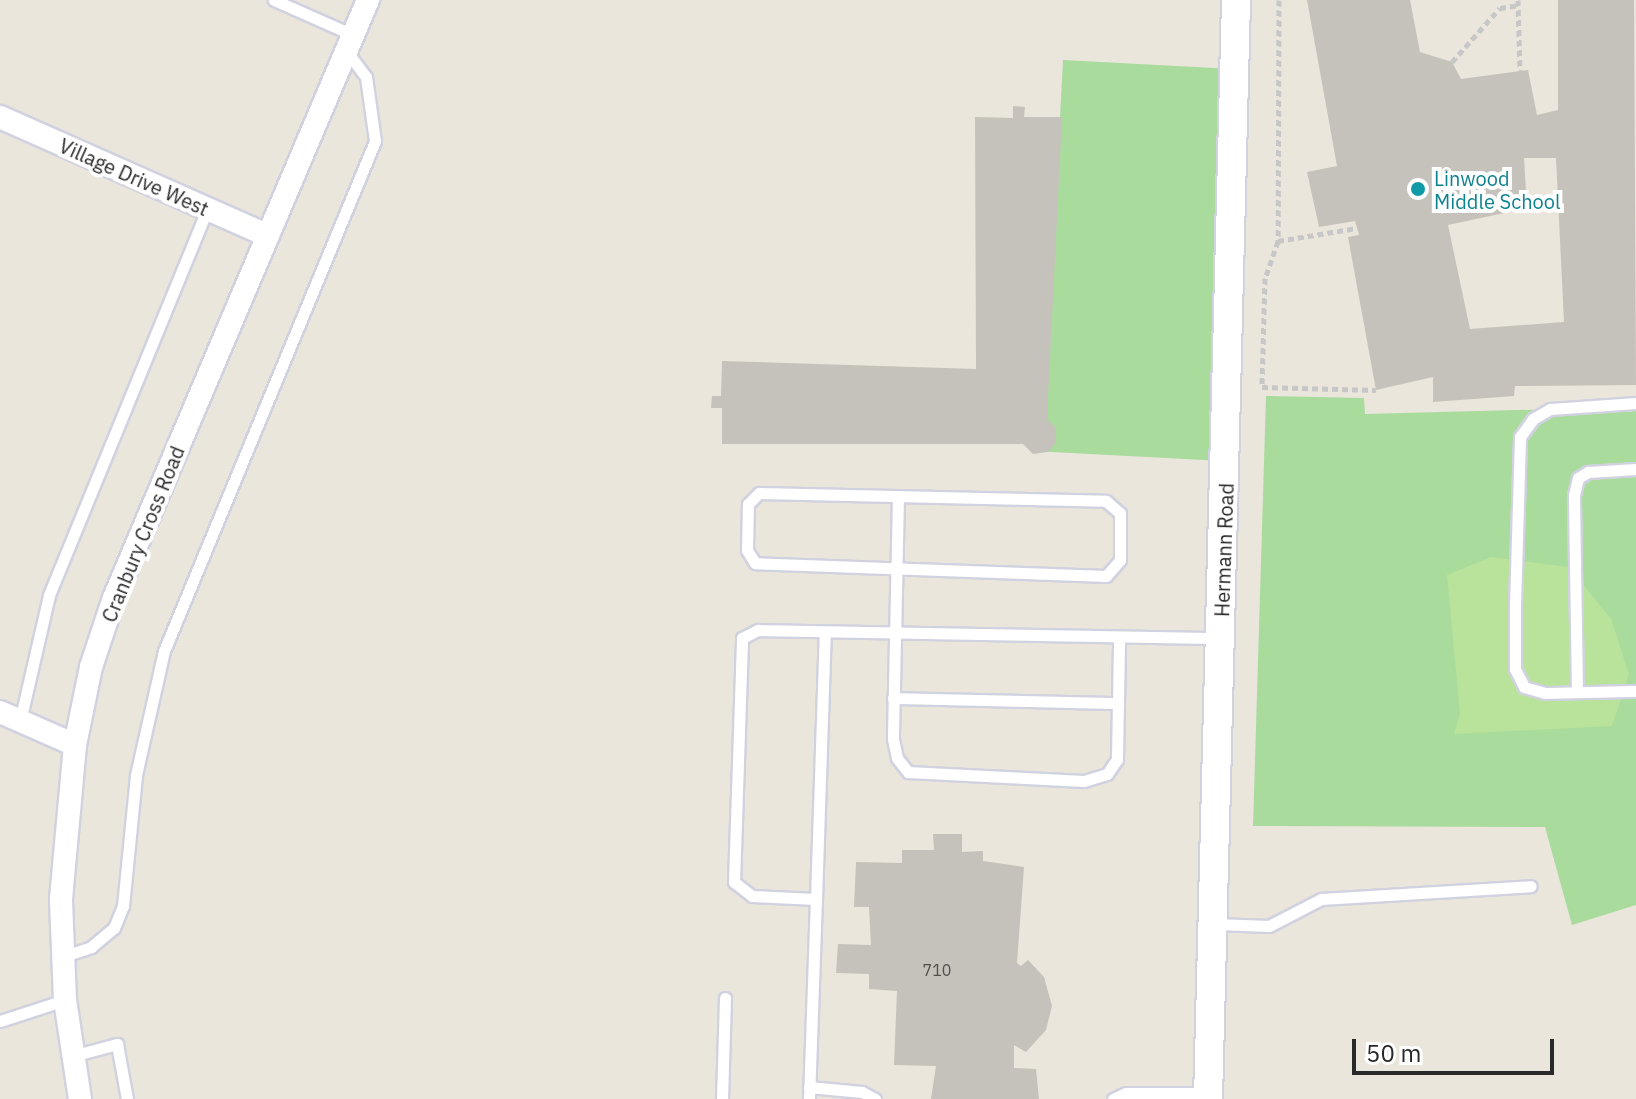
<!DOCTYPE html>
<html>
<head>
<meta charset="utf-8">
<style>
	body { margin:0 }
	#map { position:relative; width:1636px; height:1099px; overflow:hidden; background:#eae6dc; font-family:"IBM Plex Sans",sans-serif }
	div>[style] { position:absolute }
	.green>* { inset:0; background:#a9db9d; transform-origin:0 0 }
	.pitch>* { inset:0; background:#b9e29a }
	.building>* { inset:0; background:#c5c2bb }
	.path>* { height:5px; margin-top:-2.5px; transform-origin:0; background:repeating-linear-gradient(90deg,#c7c7c7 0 6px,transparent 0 10px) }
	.roads { filter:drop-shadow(2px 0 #d1d2e0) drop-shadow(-2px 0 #d1d2e0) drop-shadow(0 2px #d1d2e0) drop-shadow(0 -2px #d1d2e0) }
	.service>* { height:11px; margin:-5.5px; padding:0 5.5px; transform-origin:5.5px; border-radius:5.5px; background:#fff }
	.minor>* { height:22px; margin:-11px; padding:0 11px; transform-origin:11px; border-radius:11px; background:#fff }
	.tertiary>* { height:28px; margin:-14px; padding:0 14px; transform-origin:14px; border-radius:14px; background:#fff }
	.dots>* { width:22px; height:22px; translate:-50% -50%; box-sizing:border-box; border:4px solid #fff; border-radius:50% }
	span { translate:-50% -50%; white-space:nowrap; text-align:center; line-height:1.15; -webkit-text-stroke:8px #fff; paint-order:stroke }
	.number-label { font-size:16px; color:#504f4e }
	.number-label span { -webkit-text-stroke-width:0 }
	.street-label { font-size:20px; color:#292929 }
	.culture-label { font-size:20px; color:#0d838f }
	.left { translate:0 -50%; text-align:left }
	.scale { position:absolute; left:1352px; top:1039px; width:202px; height:36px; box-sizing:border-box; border:4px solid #292929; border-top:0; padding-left:10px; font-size:24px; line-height:28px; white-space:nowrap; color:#292929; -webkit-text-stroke:6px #fff; paint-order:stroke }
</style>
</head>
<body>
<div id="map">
	<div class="green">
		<div style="left:1063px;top:60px;width:171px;height:392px;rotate:3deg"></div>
		<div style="clip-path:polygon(1266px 396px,1364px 398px,1365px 414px,1636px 407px,1636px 905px,1572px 925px,1545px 827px,1253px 826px)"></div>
	</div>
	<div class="pitch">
		<div style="clip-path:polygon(1491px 557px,1569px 567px,1611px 619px,1629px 674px,1612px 726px,1454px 734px,1460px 714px,1447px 575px)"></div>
	</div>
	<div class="building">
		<div style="clip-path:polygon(evenodd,1307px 0,1410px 0,1420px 52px,1452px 62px,1461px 79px,1528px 70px,1537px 115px,1558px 110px,1558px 0,1634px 0,1636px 385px,1515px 386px,1514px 396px,1433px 402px,1433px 377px,1376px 390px,1348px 237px,1359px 235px,1355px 221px,1319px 227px,1307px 172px,1337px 166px,1307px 0,1524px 158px,1556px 158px,1564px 322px,1470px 329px,1448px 225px,1527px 208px,1524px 158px)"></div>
		<div style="clip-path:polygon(1013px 106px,1025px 107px,1024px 117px,1062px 117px,1047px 419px,1056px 428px,1056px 443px,1048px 452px,1033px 454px,1023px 444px,722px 444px,722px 408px,711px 408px,712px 396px,721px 396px,722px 361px,976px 369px,975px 117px,1013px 118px)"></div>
		<div style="clip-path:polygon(933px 834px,962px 834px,962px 852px,983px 851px,983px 861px,1024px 867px,1017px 963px,1021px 966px,1028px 960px,1044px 977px,1052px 1006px,1046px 1030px,1026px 1052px,1014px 1045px,1014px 1068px,1036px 1069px,1039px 1099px,931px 1099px,936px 1066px,894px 1065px,897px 991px,869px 989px,869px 974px,836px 973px,838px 944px,871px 945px,869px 907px,854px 907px,856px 862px,902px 863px,902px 850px,934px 850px)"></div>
	</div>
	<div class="path">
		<div style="left:1279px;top:0;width:241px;rotate:90.2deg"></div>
		<div style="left:1278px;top:241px;width:80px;rotate:-9.3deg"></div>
		<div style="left:1518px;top:0;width:71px;rotate:88.4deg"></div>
		<div style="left:1452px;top:62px;width:72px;rotate:-48.4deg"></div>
		<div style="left:1500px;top:8px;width:18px;rotate:-9deg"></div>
		<div style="left:1278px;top:241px;width:39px;rotate:109deg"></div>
		<div style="left:1265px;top:278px;width:109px;rotate:91.6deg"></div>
		<div style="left:1262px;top:387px;width:114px;rotate:1.5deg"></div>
	</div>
	<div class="roads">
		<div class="service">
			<div style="left:274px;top:0;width:86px;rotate:23.9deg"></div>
			<div style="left:1636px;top:403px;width:86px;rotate:176deg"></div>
			<div style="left:1550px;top:409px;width:20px;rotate:150deg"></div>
			<div style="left:1533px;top:419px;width:22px;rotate:126deg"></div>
			<div style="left:1520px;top:437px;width:171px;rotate:91.7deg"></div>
			<div style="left:1515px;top:608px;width:61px;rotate:90deg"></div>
			<div style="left:1515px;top:669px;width:20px;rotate:63deg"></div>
			<div style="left:1524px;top:687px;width:22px;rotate:16deg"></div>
			<div style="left:1545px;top:693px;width:91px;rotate:-1.3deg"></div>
			<div style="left:759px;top:493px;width:347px;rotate:1.3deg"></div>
			<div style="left:1106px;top:501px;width:18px;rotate:41deg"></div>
			<div style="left:1120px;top:513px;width:47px;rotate:90deg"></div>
			<div style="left:1120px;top:560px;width:21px;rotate:131deg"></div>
			<div style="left:1106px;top:576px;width:351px;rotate:-177.9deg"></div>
			<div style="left:755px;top:563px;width:15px;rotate:-122deg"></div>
			<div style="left:747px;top:550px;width:46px;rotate:-88.8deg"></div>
			<div style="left:748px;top:504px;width:16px;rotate:-45deg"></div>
			<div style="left:898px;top:496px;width:243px;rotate:91.2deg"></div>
			<div style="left:893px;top:739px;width:19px;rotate:78deg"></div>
			<div style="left:897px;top:758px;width:18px;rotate:52deg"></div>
			<div style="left:908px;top:772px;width:176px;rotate:2.9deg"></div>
			<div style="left:1084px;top:781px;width:24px;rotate:-17deg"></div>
			<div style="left:1107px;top:774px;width:18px;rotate:-56deg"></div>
			<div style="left:1117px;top:759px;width:120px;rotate:-89deg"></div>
			<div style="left:1577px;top:692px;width:197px;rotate:-90.9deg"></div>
			<div style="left:1574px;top:495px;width:17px;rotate:-77deg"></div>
			<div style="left:1578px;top:478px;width:12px;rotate:-31deg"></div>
			<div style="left:1588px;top:472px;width:48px;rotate:-3.6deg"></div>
			<div style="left:893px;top:698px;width:225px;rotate:1.3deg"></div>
			<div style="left:20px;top:721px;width:129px;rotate:-77deg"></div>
			<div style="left:49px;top:595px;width:417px;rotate:-67.7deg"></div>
			<div style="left:816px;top:899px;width:267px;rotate:-88.1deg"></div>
			<div style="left:1215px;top:924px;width:54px;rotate:2.1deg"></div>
			<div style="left:1269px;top:926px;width:59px;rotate:-27.4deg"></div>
			<div style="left:1321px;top:899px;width:210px;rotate:-3.5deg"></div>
			<div style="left:61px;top:957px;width:32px;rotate:-18deg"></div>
			<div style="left:91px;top:947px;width:30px;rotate:-40deg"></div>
			<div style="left:114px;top:928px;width:24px;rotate:-68deg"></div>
			<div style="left:123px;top:906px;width:132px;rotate:-84.3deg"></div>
			<div style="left:136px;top:775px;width:127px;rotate:-77.3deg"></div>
			<div style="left:164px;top:651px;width:552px;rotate:-67.52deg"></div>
			<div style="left:375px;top:141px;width:65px;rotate:-98deg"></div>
			<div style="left:366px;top:77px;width:34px;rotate:-127deg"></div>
			<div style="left:0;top:1021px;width:68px;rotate:-17.9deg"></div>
			<div style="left:72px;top:1056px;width:47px;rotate:-14.9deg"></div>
			<div style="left:117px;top:1044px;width:56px;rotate:79.7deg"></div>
			<div style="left:809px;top:1087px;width:53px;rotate:5.4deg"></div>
			<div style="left:862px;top:1092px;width:15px;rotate:28deg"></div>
			<div style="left:722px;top:1099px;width:101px;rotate:-88.3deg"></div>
			<div style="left:809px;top:1099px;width:200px;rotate:-88deg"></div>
			<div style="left:816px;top:899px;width:64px;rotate:-177.3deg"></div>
			<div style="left:752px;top:896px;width:23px;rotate:-142deg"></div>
			<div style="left:734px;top:882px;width:244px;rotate:-88.1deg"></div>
			<div style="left:742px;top:638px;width:18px;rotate:-27deg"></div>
			<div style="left:758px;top:630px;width:461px;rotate:1deg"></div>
			<div style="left:1113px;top:1099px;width:14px;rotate:-25deg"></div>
			<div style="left:1126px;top:1093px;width:82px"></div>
		</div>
		<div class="minor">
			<div style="left:0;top:117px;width:293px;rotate:23.9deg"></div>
			<div style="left:0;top:712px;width:82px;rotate:23.7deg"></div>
			<div style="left:80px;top:1099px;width:100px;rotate:-98.6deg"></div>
			<div style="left:65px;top:1000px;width:101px;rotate:-92.3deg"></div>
			<div style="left:61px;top:899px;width:155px;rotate:-84.8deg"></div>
			<div style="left:75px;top:745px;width:80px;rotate:-78.4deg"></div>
			<div style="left:91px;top:667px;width:73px;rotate:-71.6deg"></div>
			<div style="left:114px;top:598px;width:650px;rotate:-66.99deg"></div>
		</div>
		<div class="tertiary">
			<div style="left:1208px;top:1099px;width:1099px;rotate:-88.54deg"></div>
		</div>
	</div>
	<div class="dots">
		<div style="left:1418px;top:189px;background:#0f9aa8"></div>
	</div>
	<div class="number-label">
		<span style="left:937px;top:970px">710</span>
	</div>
	<div class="street-label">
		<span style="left:134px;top:177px;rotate:24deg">Village Drive West</span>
		<span style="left:143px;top:534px;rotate:-68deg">Cranbury Cross Road</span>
		<span style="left:1224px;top:550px;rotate:-88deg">Hermann Road</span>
	</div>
	<div class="culture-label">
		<span class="left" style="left:1434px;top:190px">Linwood<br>Middle School</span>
	</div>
	<div class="scale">50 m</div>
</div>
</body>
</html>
